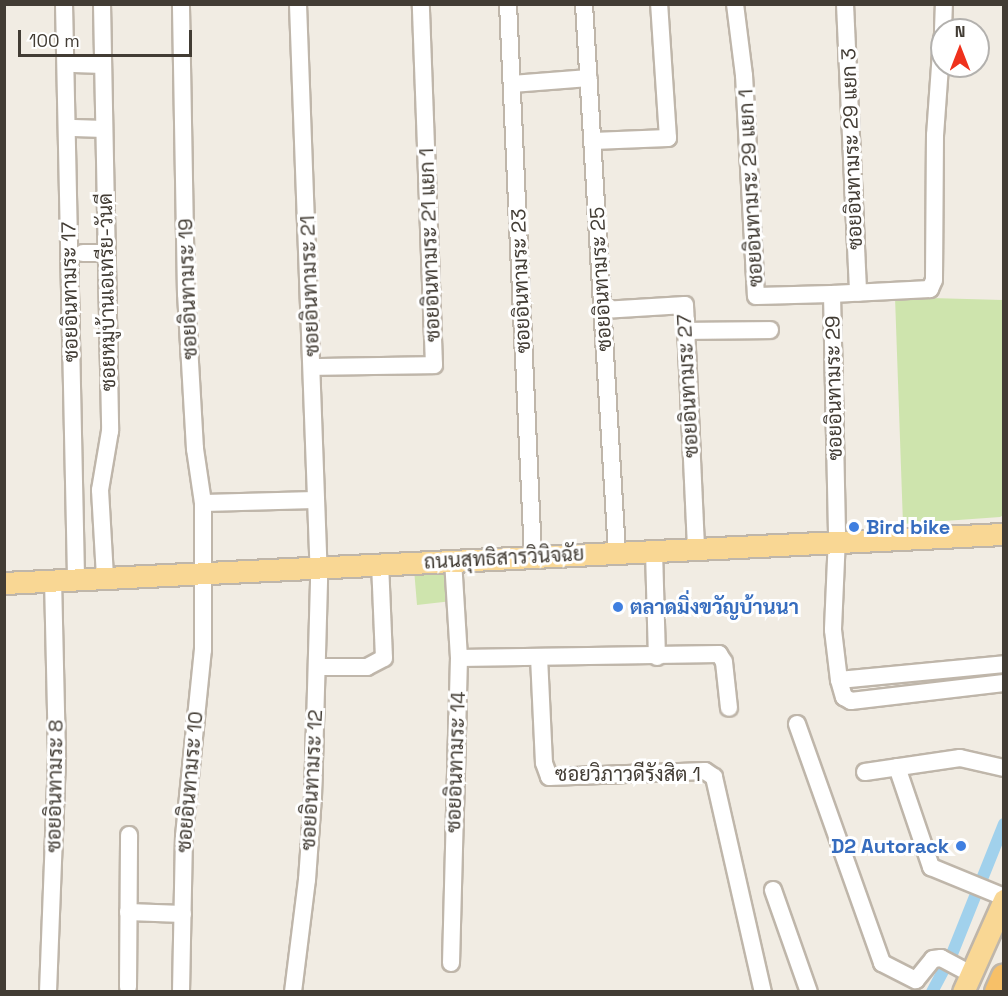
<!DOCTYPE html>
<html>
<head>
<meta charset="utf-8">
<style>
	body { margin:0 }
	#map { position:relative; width:1008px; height:996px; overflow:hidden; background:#f1ece3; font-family:"Space Grotesk",Sarabun,sans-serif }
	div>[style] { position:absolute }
	.green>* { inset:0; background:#cee4ad }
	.canal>* { height:12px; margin:-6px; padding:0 6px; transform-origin:6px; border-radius:6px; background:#a1d1ec }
	.roads { filter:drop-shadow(2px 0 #bfb6aa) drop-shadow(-2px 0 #bfb6aa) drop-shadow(0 2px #bfb6aa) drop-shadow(0 -2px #bfb6aa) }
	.minor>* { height:16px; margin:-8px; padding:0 8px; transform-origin:8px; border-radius:8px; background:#fff }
	.major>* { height:21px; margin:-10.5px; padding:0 10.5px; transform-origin:10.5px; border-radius:10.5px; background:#f9d794 }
	.highway>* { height:24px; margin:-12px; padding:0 12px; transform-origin:12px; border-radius:12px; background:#f7c068 }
	.dots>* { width:16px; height:16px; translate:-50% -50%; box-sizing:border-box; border:3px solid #fff; border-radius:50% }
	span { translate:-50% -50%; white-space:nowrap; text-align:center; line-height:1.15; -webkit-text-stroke:6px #fff; paint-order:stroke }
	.street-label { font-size:20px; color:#423c34 }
	.shop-label { font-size:20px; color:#366cbe; font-weight:700 }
	.left { translate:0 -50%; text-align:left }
	.right { translate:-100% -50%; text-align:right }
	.frame { position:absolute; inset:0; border:6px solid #423c34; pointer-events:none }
	.north { position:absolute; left:930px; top:18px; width:60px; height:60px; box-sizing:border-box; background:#fff; border:2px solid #b3b1ae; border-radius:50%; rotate:0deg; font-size:16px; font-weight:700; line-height:24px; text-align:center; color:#423c34 }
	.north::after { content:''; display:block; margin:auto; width:21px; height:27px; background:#ef311c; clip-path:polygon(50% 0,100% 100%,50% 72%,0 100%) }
	.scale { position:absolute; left:18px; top:30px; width:174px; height:27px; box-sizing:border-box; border:3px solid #423c34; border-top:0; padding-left:8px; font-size:18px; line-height:21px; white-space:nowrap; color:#423c34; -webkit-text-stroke:4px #fff; paint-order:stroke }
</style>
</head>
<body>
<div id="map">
	<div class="green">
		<div style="clip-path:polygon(895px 297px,1003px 300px,1004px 515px,1000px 517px,903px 524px)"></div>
		<div style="clip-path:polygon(414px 569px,451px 569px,452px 601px,417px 605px)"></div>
	</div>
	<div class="canal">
		<div style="left:932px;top:992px;width:43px;rotate:-62.2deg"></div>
		<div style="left:952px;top:954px;width:140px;rotate:-68.2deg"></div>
	</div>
	<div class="roads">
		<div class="minor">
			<div style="left:64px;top:4px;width:575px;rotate:88.8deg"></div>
			<div style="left:102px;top:4px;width:427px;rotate:88.9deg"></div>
			<div style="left:110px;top:431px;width:60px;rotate:99.6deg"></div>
			<div style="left:100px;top:490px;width:88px;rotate:86.7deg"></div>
			<div style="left:508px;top:4px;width:554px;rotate:87.41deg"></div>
			<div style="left:584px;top:4px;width:550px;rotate:86.56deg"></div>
			<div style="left:735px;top:4px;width:72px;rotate:82.8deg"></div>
			<div style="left:744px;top:75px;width:221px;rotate:86.9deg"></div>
			<div style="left:756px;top:296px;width:76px;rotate:-1.5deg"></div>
			<div style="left:845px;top:4px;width:289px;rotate:87.4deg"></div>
			<div style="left:943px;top:30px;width:26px;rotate:-88deg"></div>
			<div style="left:942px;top:38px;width:97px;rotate:94.1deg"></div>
			<div style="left:935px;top:135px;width:145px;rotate:90.4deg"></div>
			<div style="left:934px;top:280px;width:10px;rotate:114deg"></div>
			<div style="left:930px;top:289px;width:98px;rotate:177.1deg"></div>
			<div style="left:832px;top:294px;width:243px;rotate:88.8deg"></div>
			<div style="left:837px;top:537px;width:93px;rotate:92.5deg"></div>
			<div style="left:833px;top:630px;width:50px;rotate:83.2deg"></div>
			<div style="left:839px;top:680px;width:18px;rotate:74deg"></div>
			<div style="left:844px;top:697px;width:8px;rotate:30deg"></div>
			<div style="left:851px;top:701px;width:154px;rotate:-6.7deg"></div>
			<div style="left:74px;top:64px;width:29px;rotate:2deg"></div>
			<div style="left:512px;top:84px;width:77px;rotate:-4.5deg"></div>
			<div style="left:74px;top:128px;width:30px;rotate:2deg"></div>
			<div style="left:593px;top:141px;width:75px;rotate:-2.3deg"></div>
			<div style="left:668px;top:138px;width:134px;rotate:-93.8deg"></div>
			<div style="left:83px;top:253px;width:23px"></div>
			<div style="left:603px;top:310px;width:82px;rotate:-3.5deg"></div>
			<div style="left:685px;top:305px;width:244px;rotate:87.4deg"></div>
			<div style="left:686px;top:331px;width:84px;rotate:-0.7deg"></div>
			<div style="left:313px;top:367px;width:121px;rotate:-0.9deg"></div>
			<div style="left:434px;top:365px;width:361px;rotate:-92.1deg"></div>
			<div style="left:203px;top:503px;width:113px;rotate:-1.5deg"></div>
			<div style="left:654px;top:551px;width:106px;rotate:88.4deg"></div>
			<div style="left:539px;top:657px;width:106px;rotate:87.3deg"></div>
			<div style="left:544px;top:763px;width:15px;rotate:70deg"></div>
			<div style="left:549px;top:777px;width:156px;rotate:-2.2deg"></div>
			<div style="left:705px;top:771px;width:11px;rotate:34deg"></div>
			<div style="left:714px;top:777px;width:221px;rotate:77.2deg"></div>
			<div style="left:459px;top:658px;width:260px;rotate:-0.9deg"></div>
			<div style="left:719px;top:654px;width:9px;rotate:58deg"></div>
			<div style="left:724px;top:662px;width:46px;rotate:83.8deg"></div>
			<div style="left:317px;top:667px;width:50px"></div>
			<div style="left:367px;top:667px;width:19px;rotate:-28deg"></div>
			<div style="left:384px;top:658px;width:94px;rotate:-92.4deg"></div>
			<div style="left:839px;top:680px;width:166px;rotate:-5.5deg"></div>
			<div style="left:797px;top:724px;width:254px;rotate:70.4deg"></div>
			<div style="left:882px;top:963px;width:38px;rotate:27deg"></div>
			<div style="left:916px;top:980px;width:27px;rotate:-51deg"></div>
			<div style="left:933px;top:959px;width:8px;rotate:-7deg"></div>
			<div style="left:941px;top:958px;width:34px;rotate:28deg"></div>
			<div style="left:897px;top:767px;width:106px;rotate:71.2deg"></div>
			<div style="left:931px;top:867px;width:79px;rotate:22.3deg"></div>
			<div style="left:865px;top:772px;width:96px;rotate:-8.4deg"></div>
			<div style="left:960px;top:758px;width:45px;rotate:12.8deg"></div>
			<div style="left:773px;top:890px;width:108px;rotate:70.6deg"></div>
			<div style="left:128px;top:912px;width:55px;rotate:2.1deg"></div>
			<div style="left:451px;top:963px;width:305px;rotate:-88.5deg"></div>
			<div style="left:459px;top:658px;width:97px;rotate:-93.5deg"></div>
			<div style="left:128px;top:987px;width:152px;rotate:-89.6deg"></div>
			<div style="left:48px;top:992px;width:237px;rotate:-87.8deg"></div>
			<div style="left:57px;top:755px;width:175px;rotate:-91.3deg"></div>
			<div style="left:181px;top:992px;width:156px;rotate:-88.9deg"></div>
			<div style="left:184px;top:836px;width:187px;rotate:-84.2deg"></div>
			<div style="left:203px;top:650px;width:147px;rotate:-90deg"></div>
			<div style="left:203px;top:503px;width:55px;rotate:-98.4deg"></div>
			<div style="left:195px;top:449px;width:155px;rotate:-93.3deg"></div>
			<div style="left:186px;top:294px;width:290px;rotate:-91deg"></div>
			<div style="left:293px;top:992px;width:113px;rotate:-82.9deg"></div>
			<div style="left:307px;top:880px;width:83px;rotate:-85.9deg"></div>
			<div style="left:313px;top:797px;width:217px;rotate:-88.4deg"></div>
			<div style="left:319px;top:580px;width:576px;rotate:-92.09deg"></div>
		</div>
		<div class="major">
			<div style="left:4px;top:583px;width:1001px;rotate:-2.81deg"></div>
			<div style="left:963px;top:992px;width:101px;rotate:-66deg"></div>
		</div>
		<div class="highway">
			<div style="left:997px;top:992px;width:17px;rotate:-66deg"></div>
		</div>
	</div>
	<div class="dots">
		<div style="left:854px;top:527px;background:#3f7fe0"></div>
		<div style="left:618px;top:607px;background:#3f7fe0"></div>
		<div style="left:961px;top:846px;background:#3f7fe0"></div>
	</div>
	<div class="street-label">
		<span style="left:852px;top:149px;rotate:-92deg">ซอยอินทามระ 29 แยก 3</span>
		<span style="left:751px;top:188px;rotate:-93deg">ซอยอินทามระ 29 แยก 1</span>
		<span style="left:430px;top:245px;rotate:-92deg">ซอยอินทามระ 21 แยก 1</span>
		<span style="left:601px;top:279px;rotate:-93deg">ซอยอินทามระ 25</span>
		<span style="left:521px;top:281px;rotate:-92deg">ซอยอินทามระ 23</span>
		<span style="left:310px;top:286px;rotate:-92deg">ซอยอินทามระ 21</span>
		<span style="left:188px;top:289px;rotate:-92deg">ซอยอินทามระ 19</span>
		<span style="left:70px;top:292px;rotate:-91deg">ซอยอินทามระ 17</span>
		<span style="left:107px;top:292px;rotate:-91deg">ซอยหมู่บ้านเอเทรีย-วันดี</span>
		<span style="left:688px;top:386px;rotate:-93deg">ซอยอินทามระ 27</span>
		<span style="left:834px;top:388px;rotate:-91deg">ซอยอินทามระ 29</span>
		<span style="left:504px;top:558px;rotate:-3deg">ถนนสุทธิสารวินิจฉัย</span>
		<span style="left:456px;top:762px;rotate:-88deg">ซอยอินทามระ 14</span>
		<span style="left:628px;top:774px">ซอยวิภาวดีรังสิต 1</span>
		<span style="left:312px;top:780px;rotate:-87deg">ซอยอินทามระ 12</span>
		<span style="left:190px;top:782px;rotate:-85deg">ซอยอินทามระ 10</span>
		<span style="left:55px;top:786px;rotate:-89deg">ซอยอินทามระ 8</span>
	</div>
	<div class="shop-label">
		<span class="left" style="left:866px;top:527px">Bird bike</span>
		<span class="left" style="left:630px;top:607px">ตลาดมิ่งขวัญบ้านนา</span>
		<span class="right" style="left:949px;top:846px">D2 Autorack</span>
	</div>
	<div class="frame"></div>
	<div class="north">N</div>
	<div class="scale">100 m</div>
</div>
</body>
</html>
